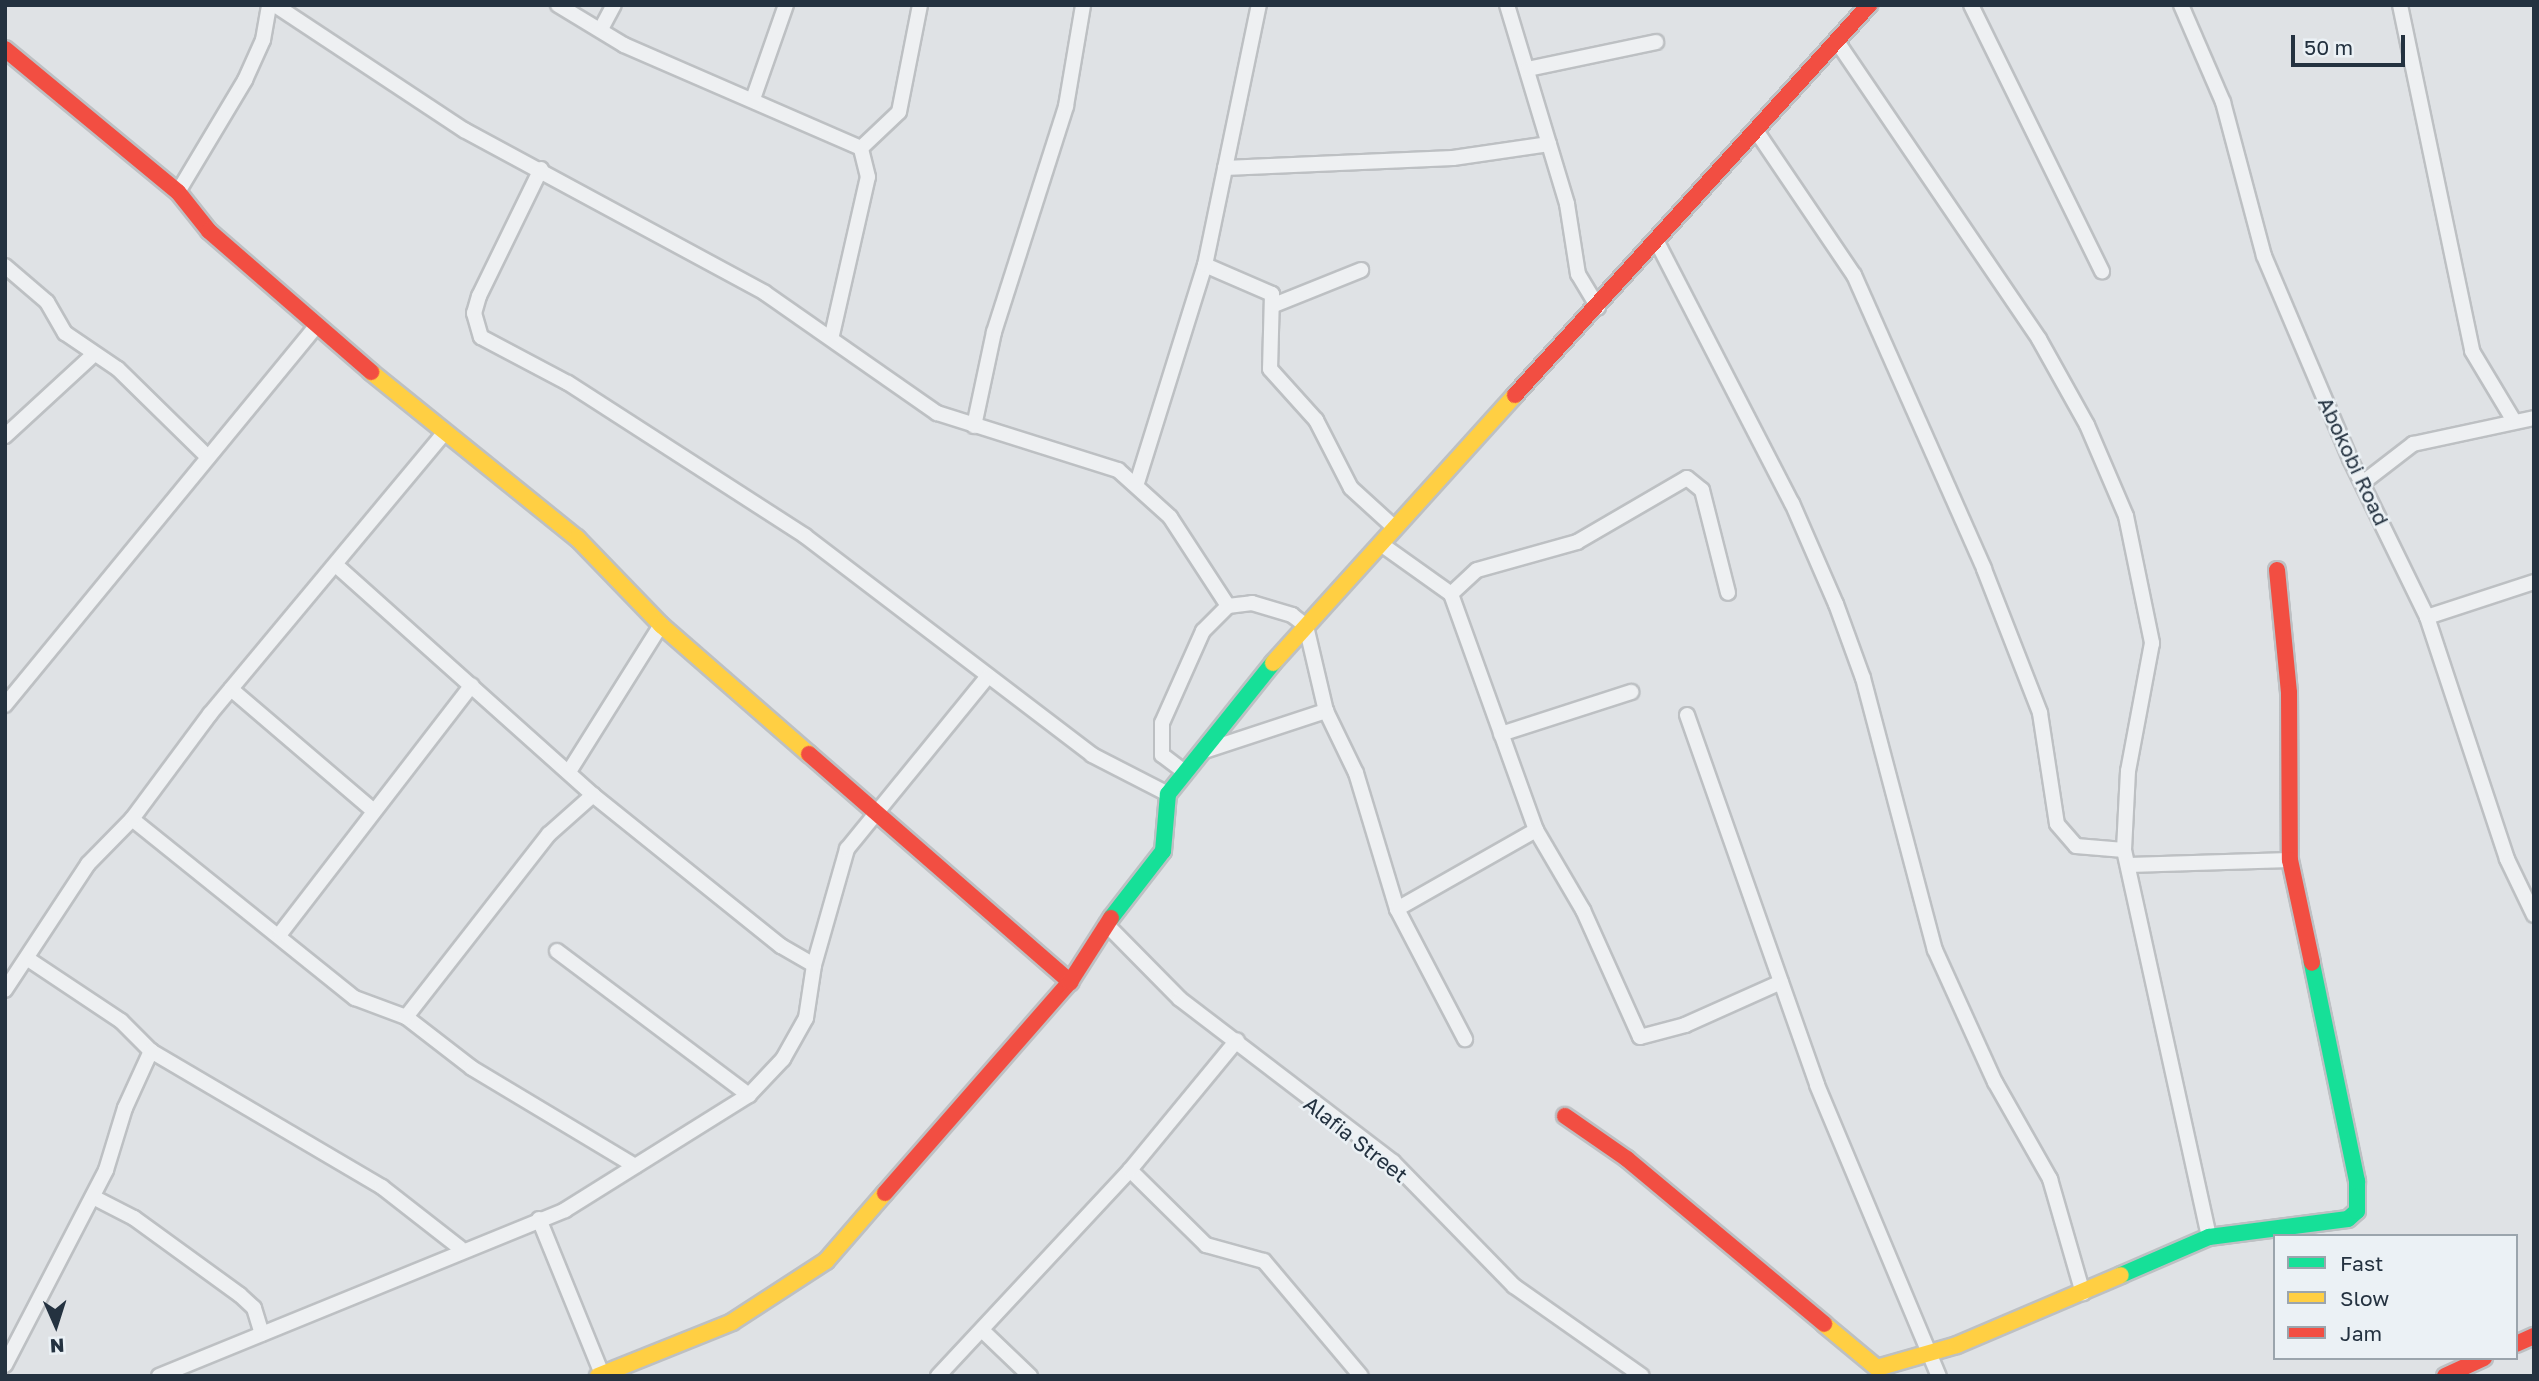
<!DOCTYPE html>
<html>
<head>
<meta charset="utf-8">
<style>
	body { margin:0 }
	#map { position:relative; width:2539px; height:1381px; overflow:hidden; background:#dfe2e5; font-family:"Golos Text",sans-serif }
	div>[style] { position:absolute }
	.roads { filter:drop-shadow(2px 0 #bdc0c3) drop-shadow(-2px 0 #bdc0c3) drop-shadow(0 2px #bdc0c3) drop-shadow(0 -2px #bdc0c3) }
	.street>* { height:14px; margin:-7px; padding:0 7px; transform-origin:7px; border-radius:7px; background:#eef0f2 }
	.fast>* { height:16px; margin:-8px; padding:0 8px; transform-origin:8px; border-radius:8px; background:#16e098 }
	.slow>* { height:16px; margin:-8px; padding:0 8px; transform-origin:8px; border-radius:8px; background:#ffcf43 }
	.jam>* { height:16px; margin:-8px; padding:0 8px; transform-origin:8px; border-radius:8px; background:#f24e42 }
	span { translate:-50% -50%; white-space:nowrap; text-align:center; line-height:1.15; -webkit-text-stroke:5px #ebf1f5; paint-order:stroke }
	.street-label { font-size:21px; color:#243240 }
	.frame { position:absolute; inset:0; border:7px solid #243240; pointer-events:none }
	.legend { position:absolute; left:2273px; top:1234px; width:245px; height:126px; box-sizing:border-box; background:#ebf1f5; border:2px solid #9ba5ad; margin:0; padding:9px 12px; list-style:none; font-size:21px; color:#243240 }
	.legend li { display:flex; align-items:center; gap:14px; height:35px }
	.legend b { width:35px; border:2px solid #9ba5ad }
	.north { position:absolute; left:21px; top:1290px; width:70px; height:70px; -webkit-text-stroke:5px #ebf1f5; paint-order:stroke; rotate:177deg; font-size:19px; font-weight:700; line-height:28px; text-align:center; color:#243240 }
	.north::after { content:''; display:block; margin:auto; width:24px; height:32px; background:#243240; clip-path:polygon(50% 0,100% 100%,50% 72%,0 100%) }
	.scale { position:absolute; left:2291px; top:35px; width:114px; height:32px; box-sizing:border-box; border:4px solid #243240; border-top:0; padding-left:9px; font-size:21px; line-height:24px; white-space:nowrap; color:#243240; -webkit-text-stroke:5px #ebf1f5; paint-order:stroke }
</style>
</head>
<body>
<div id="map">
	<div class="roads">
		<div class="street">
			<div style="left:275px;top:5px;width:227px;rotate:33.5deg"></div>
			<div style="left:464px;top:130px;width:342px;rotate:28.4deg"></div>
			<div style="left:765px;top:293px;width:210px;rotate:34.9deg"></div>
			<div style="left:937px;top:413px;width:190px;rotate:17.5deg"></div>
			<div style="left:1118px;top:470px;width:70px;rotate:42.1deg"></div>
			<div style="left:1170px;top:517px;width:106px;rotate:56.9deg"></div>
			<div style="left:558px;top:5px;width:77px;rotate:31.2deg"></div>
			<div style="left:624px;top:45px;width:258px;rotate:23.5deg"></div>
			<div style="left:861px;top:148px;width:52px;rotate:-43.5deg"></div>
			<div style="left:899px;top:112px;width:109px;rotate:-78.9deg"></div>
			<div style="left:1507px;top:5px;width:208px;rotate:73.2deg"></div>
			<div style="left:1567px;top:204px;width:71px;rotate:81.1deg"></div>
			<div style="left:1578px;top:274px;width:39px;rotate:59deg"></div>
			<div style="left:1971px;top:5px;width:297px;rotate:63.8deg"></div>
			<div style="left:2181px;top:5px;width:106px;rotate:66.6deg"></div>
			<div style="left:2223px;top:102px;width:159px;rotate:75.1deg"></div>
			<div style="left:2264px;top:256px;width:220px;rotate:67deg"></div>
			<div style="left:2350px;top:459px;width:176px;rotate:64deg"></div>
			<div style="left:2427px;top:617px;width:255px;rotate:71.7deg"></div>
			<div style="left:2507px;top:859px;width:62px;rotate:64.3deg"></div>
			<div style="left:2400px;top:5px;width:353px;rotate:78.2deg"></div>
			<div style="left:2472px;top:351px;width:82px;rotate:59deg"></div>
			<div style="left:601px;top:29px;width:27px;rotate:-62deg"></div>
			<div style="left:1838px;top:43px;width:358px;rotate:55.8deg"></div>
			<div style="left:2039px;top:339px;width:98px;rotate:60.8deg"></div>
			<div style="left:2087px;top:425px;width:99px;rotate:66.8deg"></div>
			<div style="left:2126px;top:516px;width:130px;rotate:78.4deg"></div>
			<div style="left:2152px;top:643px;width:130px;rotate:100.6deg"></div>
			<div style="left:2128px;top:771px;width:79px;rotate:92.9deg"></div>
			<div style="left:2124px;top:850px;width:396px;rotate:77.6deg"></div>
			<div style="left:1528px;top:69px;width:131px;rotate:-11.9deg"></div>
			<div style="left:753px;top:99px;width:100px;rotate:-70.7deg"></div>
			<div style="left:1757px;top:132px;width:173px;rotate:55.9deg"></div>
			<div style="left:1854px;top:275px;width:321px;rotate:66.1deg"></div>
			<div style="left:1984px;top:569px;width:155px;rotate:68.7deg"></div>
			<div style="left:2040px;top:713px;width:112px;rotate:81.3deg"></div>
			<div style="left:2057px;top:824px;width:29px;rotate:49deg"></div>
			<div style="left:2076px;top:846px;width:48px;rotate:4.8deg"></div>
			<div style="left:1225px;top:168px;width:228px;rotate:-2.5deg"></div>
			<div style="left:1453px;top:158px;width:97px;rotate:-8.3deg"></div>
			<div style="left:541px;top:169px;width:141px;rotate:116deg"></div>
			<div style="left:479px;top:296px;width:18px;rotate:106deg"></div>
			<div style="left:474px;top:313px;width:25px;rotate:74deg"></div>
			<div style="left:481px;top:337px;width:98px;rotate:27.9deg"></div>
			<div style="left:568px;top:383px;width:282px;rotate:32.8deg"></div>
			<div style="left:805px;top:536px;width:361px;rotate:37.3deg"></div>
			<div style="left:1092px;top:755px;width:85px;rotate:27.2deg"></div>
			<div style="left:178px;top:192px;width:131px;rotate:-59.1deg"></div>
			<div style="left:245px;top:80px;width:44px;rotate:-65.8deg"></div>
			<div style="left:263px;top:40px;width:36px;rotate:-80deg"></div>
			<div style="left:1657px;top:242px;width:294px;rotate:62.7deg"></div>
			<div style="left:1792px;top:503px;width:110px;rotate:66.5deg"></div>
			<div style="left:1836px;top:604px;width:79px;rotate:70deg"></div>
			<div style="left:1863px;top:678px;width:281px;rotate:75.2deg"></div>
			<div style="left:1935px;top:950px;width:145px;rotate:65.6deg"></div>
			<div style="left:1995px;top:1082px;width:112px;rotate:60.4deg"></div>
			<div style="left:2050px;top:1179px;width:119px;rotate:73.9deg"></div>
			<div style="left:1205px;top:265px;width:73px;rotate:23.4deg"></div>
			<div style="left:1272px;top:294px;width:75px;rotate:91.5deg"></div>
			<div style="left:1270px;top:369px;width:69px;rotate:48deg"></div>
			<div style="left:1316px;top:420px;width:76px;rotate:62.8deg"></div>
			<div style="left:1351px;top:488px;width:59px;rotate:42.3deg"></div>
			<div style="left:5px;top:266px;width:55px;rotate:40.6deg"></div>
			<div style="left:47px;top:302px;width:36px;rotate:60deg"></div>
			<div style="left:65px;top:333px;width:64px;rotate:34.2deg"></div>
			<div style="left:118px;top:369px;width:126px;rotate:44.4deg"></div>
			<div style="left:1274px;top:305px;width:94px;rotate:-21.9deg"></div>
			<div style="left:832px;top:335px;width:162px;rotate:-77.2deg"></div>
			<div style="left:868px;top:177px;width:30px;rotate:-104deg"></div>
			<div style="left:974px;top:426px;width:96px;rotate:-78deg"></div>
			<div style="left:994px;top:332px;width:237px;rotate:-72.3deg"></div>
			<div style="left:1066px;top:106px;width:102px;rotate:-80.4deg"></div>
			<div style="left:5px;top:436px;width:120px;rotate:-42.6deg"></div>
			<div style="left:2365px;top:481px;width:61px;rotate:-37.6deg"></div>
			<div style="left:2413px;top:444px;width:124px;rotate:-12.1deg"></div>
			<div style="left:1137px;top:483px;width:228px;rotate:-72.7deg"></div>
			<div style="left:1205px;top:265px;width:266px;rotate:-78.3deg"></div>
			<div style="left:1381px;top:544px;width:86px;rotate:35.5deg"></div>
			<div style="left:1451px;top:594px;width:251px;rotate:70.2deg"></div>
			<div style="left:1536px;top:830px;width:93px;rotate:59.6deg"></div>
			<div style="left:1583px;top:910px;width:139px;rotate:65.8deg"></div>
			<div style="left:1640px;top:1037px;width:47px;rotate:-14.9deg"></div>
			<div style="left:1685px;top:1025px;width:105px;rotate:-24.1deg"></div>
			<div style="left:337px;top:566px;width:343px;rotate:41.8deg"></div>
			<div style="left:593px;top:795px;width:241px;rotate:38.8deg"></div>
			<div style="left:781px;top:946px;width:38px;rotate:30deg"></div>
			<div style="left:1451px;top:594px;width:35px;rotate:-43deg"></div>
			<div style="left:1477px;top:570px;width:104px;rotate:-15.6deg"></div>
			<div style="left:1577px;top:542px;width:127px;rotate:-30.2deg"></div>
			<div style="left:1687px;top:478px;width:19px;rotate:39deg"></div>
			<div style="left:1702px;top:490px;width:106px;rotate:75.8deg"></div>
			<div style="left:2427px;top:617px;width:113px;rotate:-18.1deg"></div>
			<div style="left:231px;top:689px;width:188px;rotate:40.5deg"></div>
			<div style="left:5px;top:705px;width:489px;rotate:-50.6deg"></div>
			<div style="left:1687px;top:715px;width:392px;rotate:70.6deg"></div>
			<div style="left:1817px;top:1085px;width:316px;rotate:67.3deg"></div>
			<div style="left:1501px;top:734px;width:137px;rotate:-17.9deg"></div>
			<div style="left:1201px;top:752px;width:132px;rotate:-18.2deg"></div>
			<div style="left:570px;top:770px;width:171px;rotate:-57.9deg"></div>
			<div style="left:1182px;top:770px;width:25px;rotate:-143deg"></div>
			<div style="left:1162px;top:755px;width:32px;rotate:-90deg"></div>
			<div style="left:1162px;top:723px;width:101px;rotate:-66deg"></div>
			<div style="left:1203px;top:631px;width:35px;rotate:-45deg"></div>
			<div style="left:1228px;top:606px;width:24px;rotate:-7deg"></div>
			<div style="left:1252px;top:603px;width:42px;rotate:16.7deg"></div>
			<div style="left:1292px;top:615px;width:18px;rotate:38deg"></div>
			<div style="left:1306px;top:626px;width:87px;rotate:76.8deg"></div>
			<div style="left:1326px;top:711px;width:69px;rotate:64.2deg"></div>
			<div style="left:1356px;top:773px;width:142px;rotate:73.2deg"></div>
			<div style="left:1397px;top:909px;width:147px;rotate:62.4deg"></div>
			<div style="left:132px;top:819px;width:286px;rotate:38.8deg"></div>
			<div style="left:355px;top:998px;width:54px;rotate:20.4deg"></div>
			<div style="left:406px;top:1017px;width:83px;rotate:37.7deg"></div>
			<div style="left:472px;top:1068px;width:190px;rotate:31deg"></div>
			<div style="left:2129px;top:865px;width:161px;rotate:-1.8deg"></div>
			<div style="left:1397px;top:909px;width:160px;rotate:-29.6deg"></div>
			<div style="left:1106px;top:924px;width:105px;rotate:45.4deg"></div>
			<div style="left:1180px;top:999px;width:268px;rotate:37.4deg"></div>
			<div style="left:1393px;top:1162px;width:173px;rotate:45.7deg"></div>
			<div style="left:1514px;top:1286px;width:156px;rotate:35.1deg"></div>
			<div style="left:280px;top:934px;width:314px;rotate:-52.4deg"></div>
			<div style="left:557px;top:951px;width:240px;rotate:36.9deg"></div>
			<div style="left:28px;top:959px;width:112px;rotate:33.7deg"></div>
			<div style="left:121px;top:1021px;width:42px;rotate:45deg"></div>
			<div style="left:151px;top:1051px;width:268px;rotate:30.5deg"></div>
			<div style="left:382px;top:1187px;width:99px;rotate:38deg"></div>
			<div style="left:5px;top:990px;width:151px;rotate:-56.6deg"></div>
			<div style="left:88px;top:864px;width:63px;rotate:-45.6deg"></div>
			<div style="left:132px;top:819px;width:131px;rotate:-53.4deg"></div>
			<div style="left:210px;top:714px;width:366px;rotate:-50.2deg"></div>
			<div style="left:406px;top:1017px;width:232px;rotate:-52deg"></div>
			<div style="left:549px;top:834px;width:59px;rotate:-41.6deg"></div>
			<div style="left:1130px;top:1170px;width:107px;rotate:44.6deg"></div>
			<div style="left:1206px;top:1245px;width:60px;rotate:15.4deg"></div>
			<div style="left:1264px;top:1261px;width:150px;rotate:49.9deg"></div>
			<div style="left:93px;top:1197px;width:46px;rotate:27.1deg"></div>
			<div style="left:134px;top:1218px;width:131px;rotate:36deg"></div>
			<div style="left:240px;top:1295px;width:19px;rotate:43deg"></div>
			<div style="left:254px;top:1308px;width:27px;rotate:73deg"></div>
			<div style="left:539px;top:1219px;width:167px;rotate:67.9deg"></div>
			<div style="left:984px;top:1332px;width:64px;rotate:43.7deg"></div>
			<div style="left:5px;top:1365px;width:220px;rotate:-62.6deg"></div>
			<div style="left:106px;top:1170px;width:65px;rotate:-73deg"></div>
			<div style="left:125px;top:1108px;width:63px;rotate:-65.5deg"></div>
			<div style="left:159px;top:1376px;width:439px;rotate:-22.2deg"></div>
			<div style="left:565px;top:1210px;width:217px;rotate:-32deg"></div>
			<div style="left:749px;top:1095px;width:50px;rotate:-46.6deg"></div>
			<div style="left:783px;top:1059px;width:47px;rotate:-60.7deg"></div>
			<div style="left:806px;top:1018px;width:54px;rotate:-81.4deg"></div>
			<div style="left:814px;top:965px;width:121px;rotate:-74.1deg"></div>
			<div style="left:847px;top:849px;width:223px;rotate:-50.8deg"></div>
			<div style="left:938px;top:1376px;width:282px;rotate:-47deg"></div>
			<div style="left:1130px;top:1170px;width:168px;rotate:-50.5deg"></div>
		</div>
		<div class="fast">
			<div style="left:1111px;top:918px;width:85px;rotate:-52.2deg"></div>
			<div style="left:1163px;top:851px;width:57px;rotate:-85deg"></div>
			<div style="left:1168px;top:794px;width:168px;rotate:-51.3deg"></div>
			<div style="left:2121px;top:1275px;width:96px;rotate:-23.4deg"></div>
			<div style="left:2209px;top:1237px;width:140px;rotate:-7.4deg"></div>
			<div style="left:2348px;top:1219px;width:12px;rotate:-42deg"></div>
			<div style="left:2357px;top:1211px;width:30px;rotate:-90deg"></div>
			<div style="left:2357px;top:1181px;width:223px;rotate:-101.7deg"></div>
		</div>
		<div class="slow">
			<div style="left:371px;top:372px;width:265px;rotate:38.9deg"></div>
			<div style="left:577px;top:538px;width:121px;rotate:46deg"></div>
			<div style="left:661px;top:625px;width:196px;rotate:41.1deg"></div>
			<div style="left:1273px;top:663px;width:361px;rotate:-47.9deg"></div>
			<div style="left:1824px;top:1324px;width:69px;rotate:39.7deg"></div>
			<div style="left:1877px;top:1368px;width:83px;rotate:-16deg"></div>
			<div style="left:1957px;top:1345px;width:178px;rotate:-23.1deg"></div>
			<div style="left:598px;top:1376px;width:144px;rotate:-21.9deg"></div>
			<div style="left:732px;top:1322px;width:112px;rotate:-33deg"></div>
			<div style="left:826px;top:1261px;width:90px;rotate:-49.1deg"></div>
		</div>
		<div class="jam">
			<div style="left:5px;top:49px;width:224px;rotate:39.6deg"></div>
			<div style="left:178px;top:192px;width:50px;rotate:51.5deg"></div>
			<div style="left:209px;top:231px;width:215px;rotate:41deg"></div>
			<div style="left:1515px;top:395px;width:527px;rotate:-47.77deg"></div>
			<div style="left:2277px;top:570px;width:124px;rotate:84.4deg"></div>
			<div style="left:2289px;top:693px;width:167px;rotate:89.7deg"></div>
			<div style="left:2290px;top:860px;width:105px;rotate:77.9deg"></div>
			<div style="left:809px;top:754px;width:347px;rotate:41.1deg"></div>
			<div style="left:1565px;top:1116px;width:75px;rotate:34.7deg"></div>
			<div style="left:1627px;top:1159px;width:257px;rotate:39.9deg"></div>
			<div style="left:885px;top:1193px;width:281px;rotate:-48.8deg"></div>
			<div style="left:1070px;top:982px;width:76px;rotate:-57.4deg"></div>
			<div style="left:2516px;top:1344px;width:20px;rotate:-24deg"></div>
			<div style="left:2445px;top:1376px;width:43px;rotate:-24.8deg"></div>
		</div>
	</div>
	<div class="street-label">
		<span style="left:2354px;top:461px;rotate:65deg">Abokobi Road</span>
		<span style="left:1356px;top:1139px;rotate:38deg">Alafia Street</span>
	</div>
	<div class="frame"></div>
	<ul class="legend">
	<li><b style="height:9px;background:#16e098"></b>Fast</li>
	<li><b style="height:9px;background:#ffcf43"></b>Slow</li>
	<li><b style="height:9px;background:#f24e42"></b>Jam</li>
	</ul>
	<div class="north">N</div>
	<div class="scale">50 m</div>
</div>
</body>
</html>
